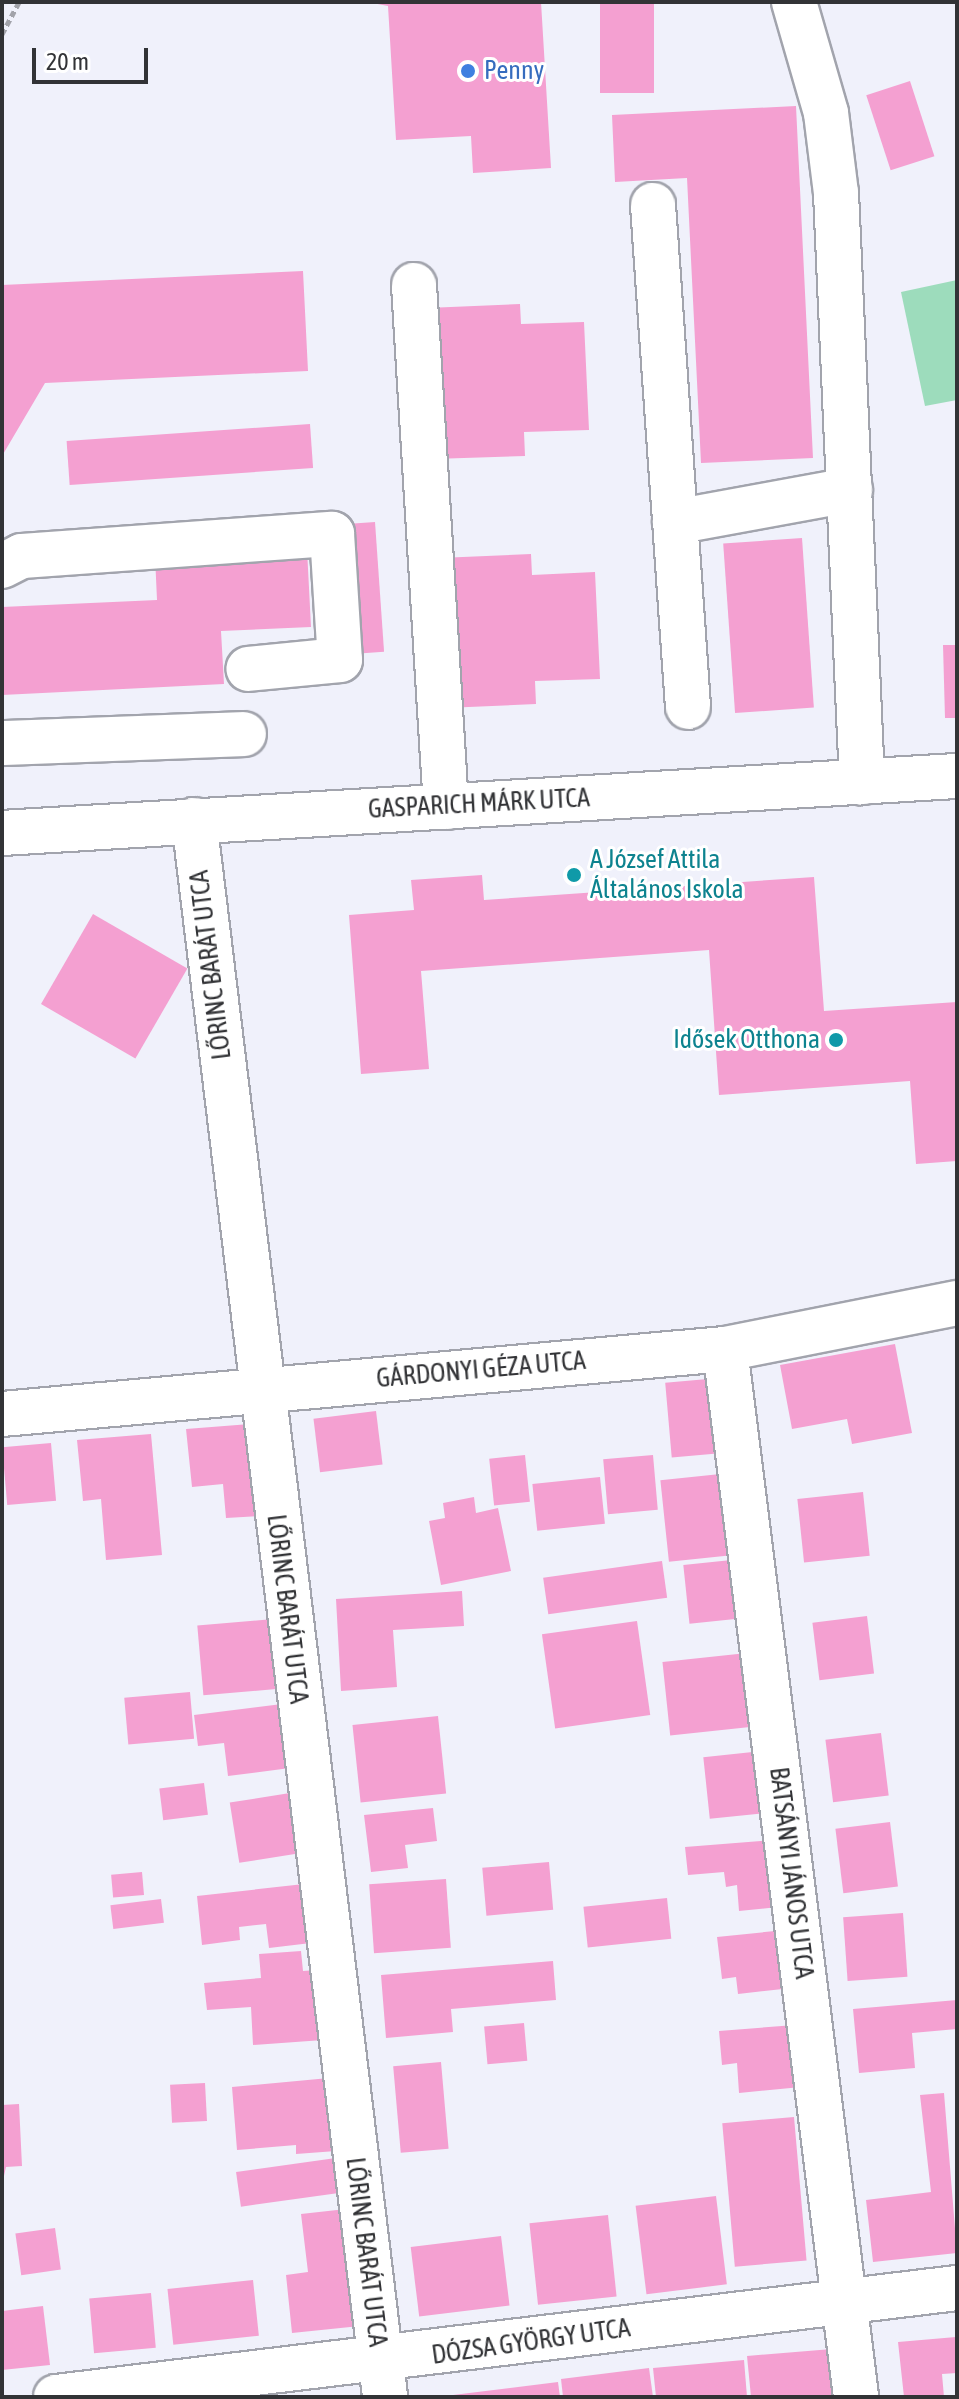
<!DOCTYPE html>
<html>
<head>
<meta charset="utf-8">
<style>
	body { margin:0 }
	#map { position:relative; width:959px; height:2399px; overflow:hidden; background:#f0f1fb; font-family:"Asap Condensed",sans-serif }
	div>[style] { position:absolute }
	.green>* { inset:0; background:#9ddcbc }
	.building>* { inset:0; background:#f4a0d1; transform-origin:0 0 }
	.path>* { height:5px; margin-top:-2.5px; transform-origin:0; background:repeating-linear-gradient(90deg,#a2a3aa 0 6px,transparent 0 10px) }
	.roads { filter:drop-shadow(2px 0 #a2a4ad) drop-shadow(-2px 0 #a2a4ad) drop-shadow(0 2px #a2a4ad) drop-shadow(0 -2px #a2a4ad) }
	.minor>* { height:44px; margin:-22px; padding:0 22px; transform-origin:22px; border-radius:22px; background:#fff }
	.dots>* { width:22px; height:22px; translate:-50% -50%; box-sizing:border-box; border:4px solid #fff; border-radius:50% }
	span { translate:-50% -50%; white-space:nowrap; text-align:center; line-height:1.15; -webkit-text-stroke:6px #fff; paint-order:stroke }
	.shop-label { font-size:26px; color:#366cbe }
	.left { translate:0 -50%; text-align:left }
	.street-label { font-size:26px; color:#323336 }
	.culture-label { font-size:26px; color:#0d838f }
	.right { translate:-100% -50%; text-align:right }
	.frame { position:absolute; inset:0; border:4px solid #323336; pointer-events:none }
	.scale { position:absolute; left:32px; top:48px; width:116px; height:36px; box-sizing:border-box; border:4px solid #323336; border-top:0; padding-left:10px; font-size:24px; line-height:28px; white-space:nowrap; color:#323336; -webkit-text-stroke:6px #fff; paint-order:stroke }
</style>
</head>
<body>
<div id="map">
	<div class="green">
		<div style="clip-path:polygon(957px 280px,957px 400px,925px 406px,901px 292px)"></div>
	</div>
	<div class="building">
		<div style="clip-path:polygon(367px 2px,541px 2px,551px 168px,473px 173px,471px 136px,396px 140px,388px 6px)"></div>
		<div style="left:600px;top:2px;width:54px;height:91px"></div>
		<div style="left:910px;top:81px;width:79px;height:46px;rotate:72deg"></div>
		<div style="clip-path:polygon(796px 106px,813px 458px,701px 463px,687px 178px,615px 182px,612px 115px)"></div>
		<div style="clip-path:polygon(303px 271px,308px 371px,45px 383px,2px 456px,2px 285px)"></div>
		<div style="clip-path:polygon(520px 304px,521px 324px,584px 322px,589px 430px,524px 432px,525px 456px,433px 459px,427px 308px)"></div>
		<div style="left:310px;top:424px;width:44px;height:244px;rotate:86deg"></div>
		<div style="left:375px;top:522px;width:130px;height:32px;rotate:86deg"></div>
		<div style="left:802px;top:538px;width:170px;height:79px;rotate:86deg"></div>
		<div style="clip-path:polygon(307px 549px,311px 627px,221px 631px,224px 684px,2px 695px,2px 607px,157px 600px,155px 556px)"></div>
		<div style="clip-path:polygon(531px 554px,532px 575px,595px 572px,600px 679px,535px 681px,536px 704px,445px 708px,439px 558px)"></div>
		<div style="clip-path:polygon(943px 645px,957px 645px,957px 718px,945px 718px)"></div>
		<div style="clip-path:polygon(482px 875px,484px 900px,814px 877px,824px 1011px,957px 1002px,957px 1161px,916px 1164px,910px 1081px,719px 1095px,709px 950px,421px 971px,429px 1069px,361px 1074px,349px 915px,414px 910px,411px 880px)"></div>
		<div style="left:93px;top:914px;width:109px;height:104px;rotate:30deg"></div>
		<div style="clip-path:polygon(895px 1344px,912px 1433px,852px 1444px,847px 1419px,792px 1429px,780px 1365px)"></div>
		<div style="left:719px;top:1378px;width:75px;height:54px;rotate:85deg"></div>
		<div style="left:376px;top:1411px;width:54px;height:63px;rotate:83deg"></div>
		<div style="clip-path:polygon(250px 1424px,258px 1516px,226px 1518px,223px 1484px,192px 1487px,186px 1429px)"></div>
		<div style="clip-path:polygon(151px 1434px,162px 1555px,106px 1560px,101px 1499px,83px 1501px,77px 1440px)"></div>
		<div style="left:51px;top:1443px;width:58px;height:49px;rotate:85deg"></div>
		<div style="left:525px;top:1455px;width:47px;height:36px;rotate:84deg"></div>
		<div style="left:653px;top:1455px;width:55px;height:50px;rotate:85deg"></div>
		<div style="left:730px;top:1473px;width:82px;height:70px;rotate:84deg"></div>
		<div style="left:600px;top:1477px;width:47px;height:68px;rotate:84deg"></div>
		<div style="left:863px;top:1492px;width:64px;height:66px;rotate:84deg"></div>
		<div style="clip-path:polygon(474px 1497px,476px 1513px,498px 1508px,511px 1571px,441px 1585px,429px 1521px,445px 1518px,443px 1503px)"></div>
		<div style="left:741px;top:1559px;width:59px;height:58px;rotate:84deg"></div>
		<div style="left:662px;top:1561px;width:37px;height:120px;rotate:82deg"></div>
		<div style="clip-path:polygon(462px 1591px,464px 1626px,393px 1630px,397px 1687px,341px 1691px,336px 1599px)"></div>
		<div style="left:867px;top:1616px;width:58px;height:55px;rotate:83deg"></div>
		<div style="left:273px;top:1619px;width:70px;height:76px;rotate:85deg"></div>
		<div style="left:637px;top:1621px;width:95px;height:96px;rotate:82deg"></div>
		<div style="left:747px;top:1653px;width:74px;height:85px;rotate:84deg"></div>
		<div style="left:190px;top:1692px;width:47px;height:66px;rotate:85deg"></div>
		<div style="clip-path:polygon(282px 1704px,290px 1768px,228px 1776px,224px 1743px,198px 1746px,194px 1715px)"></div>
		<div style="left:438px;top:1716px;width:78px;height:86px;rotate:84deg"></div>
		<div style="left:881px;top:1733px;width:63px;height:56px;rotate:83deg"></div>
		<div style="left:762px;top:1751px;width:62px;height:59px;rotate:84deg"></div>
		<div style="left:204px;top:1783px;width:32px;height:45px;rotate:83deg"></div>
		<div style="left:290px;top:1793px;width:61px;height:61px;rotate:81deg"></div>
		<div style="clip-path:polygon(433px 1808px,437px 1841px,405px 1845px,408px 1868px,371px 1872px,364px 1815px)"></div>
		<div style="left:890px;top:1822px;width:65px;height:55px;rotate:83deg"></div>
		<div style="clip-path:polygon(773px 1840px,778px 1907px,739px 1911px,737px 1885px,726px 1887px,724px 1872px,688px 1875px,685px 1847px)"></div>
		<div style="left:549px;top:1862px;width:48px;height:67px;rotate:85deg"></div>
		<div style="left:142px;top:1872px;width:23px;height:31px;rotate:85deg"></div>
		<div style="left:446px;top:1879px;width:69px;height:77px;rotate:86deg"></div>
		<div style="clip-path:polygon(304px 1884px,311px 1943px,269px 1948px,266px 1924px,239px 1927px,240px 1940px,202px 1945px,197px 1896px)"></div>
		<div style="left:667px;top:1898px;width:41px;height:84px;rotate:84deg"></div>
		<div style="left:161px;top:1899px;width:24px;height:51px;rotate:83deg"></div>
		<div style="left:903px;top:1913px;width:64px;height:60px;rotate:86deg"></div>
		<div style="clip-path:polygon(785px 1930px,792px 1988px,738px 1994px,736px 1977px,722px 1979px,717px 1937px)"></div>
		<div style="clip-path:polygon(301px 1951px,303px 1971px,317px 1970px,323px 2040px,253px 2045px,251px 2007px,207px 2010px,204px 1983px,261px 1978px,259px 1954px)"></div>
		<div style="clip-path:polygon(553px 1961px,556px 2000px,451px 2009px,453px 2032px,386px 2038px,381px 1975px)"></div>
		<div style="clip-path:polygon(957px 2000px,957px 2029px,912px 2033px,915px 2068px,859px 2073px,853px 2009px)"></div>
		<div style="left:524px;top:2023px;width:38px;height:40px;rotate:85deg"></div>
		<div style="clip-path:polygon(795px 2025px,801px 2087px,739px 2093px,737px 2063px,722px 2065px,719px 2031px)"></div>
		<div style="left:441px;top:2062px;width:87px;height:48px;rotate:85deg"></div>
		<div style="clip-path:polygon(329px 2078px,336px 2151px,296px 2154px,296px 2145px,237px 2150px,232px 2087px)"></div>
		<div style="left:205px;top:2083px;width:38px;height:35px;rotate:87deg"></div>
		<div style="clip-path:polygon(944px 2093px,957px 2253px,873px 2262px,866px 2200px,931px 2192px,920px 2095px)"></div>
		<div style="clip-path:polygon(19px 2104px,22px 2166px,6px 2167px,2px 2185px,2px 2105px)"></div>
		<div style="left:794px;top:2117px;width:144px;height:72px;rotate:85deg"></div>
		<div style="left:343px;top:2157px;width:35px;height:108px;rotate:82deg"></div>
		<div style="left:716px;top:2196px;width:89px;height:81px;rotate:83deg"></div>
		<div style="clip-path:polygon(346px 2209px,360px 2326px,292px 2333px,286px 2275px,308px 2272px,301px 2214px)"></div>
		<div style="left:608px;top:2215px;width:82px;height:79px;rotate:84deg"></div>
		<div style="left:55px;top:2228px;width:42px;height:40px;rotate:82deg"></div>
		<div style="left:501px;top:2236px;width:70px;height:91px;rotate:83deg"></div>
		<div style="left:253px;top:2280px;width:56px;height:86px;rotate:84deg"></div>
		<div style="left:151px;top:2293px;width:55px;height:62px;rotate:85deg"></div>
		<div style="clip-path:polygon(43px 2306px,50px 2365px,2px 2370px,2px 2311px)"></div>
		<div style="clip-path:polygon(956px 2337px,957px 2373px,942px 2374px,944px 2397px,904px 2397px,898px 2342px)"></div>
		<div style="clip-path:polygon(832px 2349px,836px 2397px,751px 2397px,747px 2356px)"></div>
		<div style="clip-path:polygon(744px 2360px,747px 2397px,656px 2397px,653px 2368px)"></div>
		<div style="clip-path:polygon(649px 2368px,653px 2397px,563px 2397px,561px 2379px)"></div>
		<div style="clip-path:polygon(558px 2382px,560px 2397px,453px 2397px,453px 2395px)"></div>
	</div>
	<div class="path">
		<div style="left:2px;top:34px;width:36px;rotate:-62deg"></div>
	</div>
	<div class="roads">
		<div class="minor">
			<div style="left:794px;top:2px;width:116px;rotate:73.9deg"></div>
			<div style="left:826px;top:113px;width:81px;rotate:82.9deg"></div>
			<div style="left:836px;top:193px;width:590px;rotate:87.47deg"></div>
			<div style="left:653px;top:205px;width:503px;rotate:86.01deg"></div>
			<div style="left:414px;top:285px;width:523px;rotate:86.49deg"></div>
			<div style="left:675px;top:522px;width:178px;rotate:-10.4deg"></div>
			<div style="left:2px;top:566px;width:22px;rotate:-27deg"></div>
			<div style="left:22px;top:556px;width:311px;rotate:-4.1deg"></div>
			<div style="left:332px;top:534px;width:126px;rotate:86.4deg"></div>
			<div style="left:340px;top:660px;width:92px;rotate:174.4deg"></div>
			<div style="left:2px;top:743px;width:242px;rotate:-2.1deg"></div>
			<div style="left:194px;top:820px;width:1589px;rotate:83.09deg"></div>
			<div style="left:2px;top:833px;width:957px;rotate:-3.42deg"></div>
			<div style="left:725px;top:1349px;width:1056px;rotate:82.87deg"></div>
			<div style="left:2px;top:1414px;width:726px;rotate:-5.14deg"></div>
			<div style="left:725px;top:1349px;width:237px;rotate:-11.2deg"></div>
			<div style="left:56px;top:2397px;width:908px;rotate:-6.9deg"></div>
		</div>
	</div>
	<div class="dots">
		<div style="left:468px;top:71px;background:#3f7fe0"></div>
		<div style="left:574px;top:875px;background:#0f9aa8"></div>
		<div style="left:836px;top:1040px;background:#0f9aa8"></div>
	</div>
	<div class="shop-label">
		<span class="left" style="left:484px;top:71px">Penny</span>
	</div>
	<div class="street-label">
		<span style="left:479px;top:804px;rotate:-3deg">GASPARICH MÁRK UTCA</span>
		<span style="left:211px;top:965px;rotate:-97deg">LŐRINC BARÁT UTCA</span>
		<span style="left:481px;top:1370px;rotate:-5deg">GÁRDONYI GÉZA UTCA</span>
		<span style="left:287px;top:1609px;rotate:83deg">LŐRINC BARÁT UTCA</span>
		<span style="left:791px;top:1873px;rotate:83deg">BATSÁNYI JÁNOS UTCA</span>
		<span style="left:366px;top:2252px;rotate:83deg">LŐRINC BARÁT UTCA</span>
		<span style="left:531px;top:2342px;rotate:-8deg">DÓZSA GYÖRGY UTCA</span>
	</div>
	<div class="culture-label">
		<span class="left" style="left:590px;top:875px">A József Attila<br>Általános Iskola</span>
		<span class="right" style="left:820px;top:1040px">Idősek Otthona</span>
	</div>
	<div class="frame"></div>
	<div class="scale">20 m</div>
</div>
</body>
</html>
